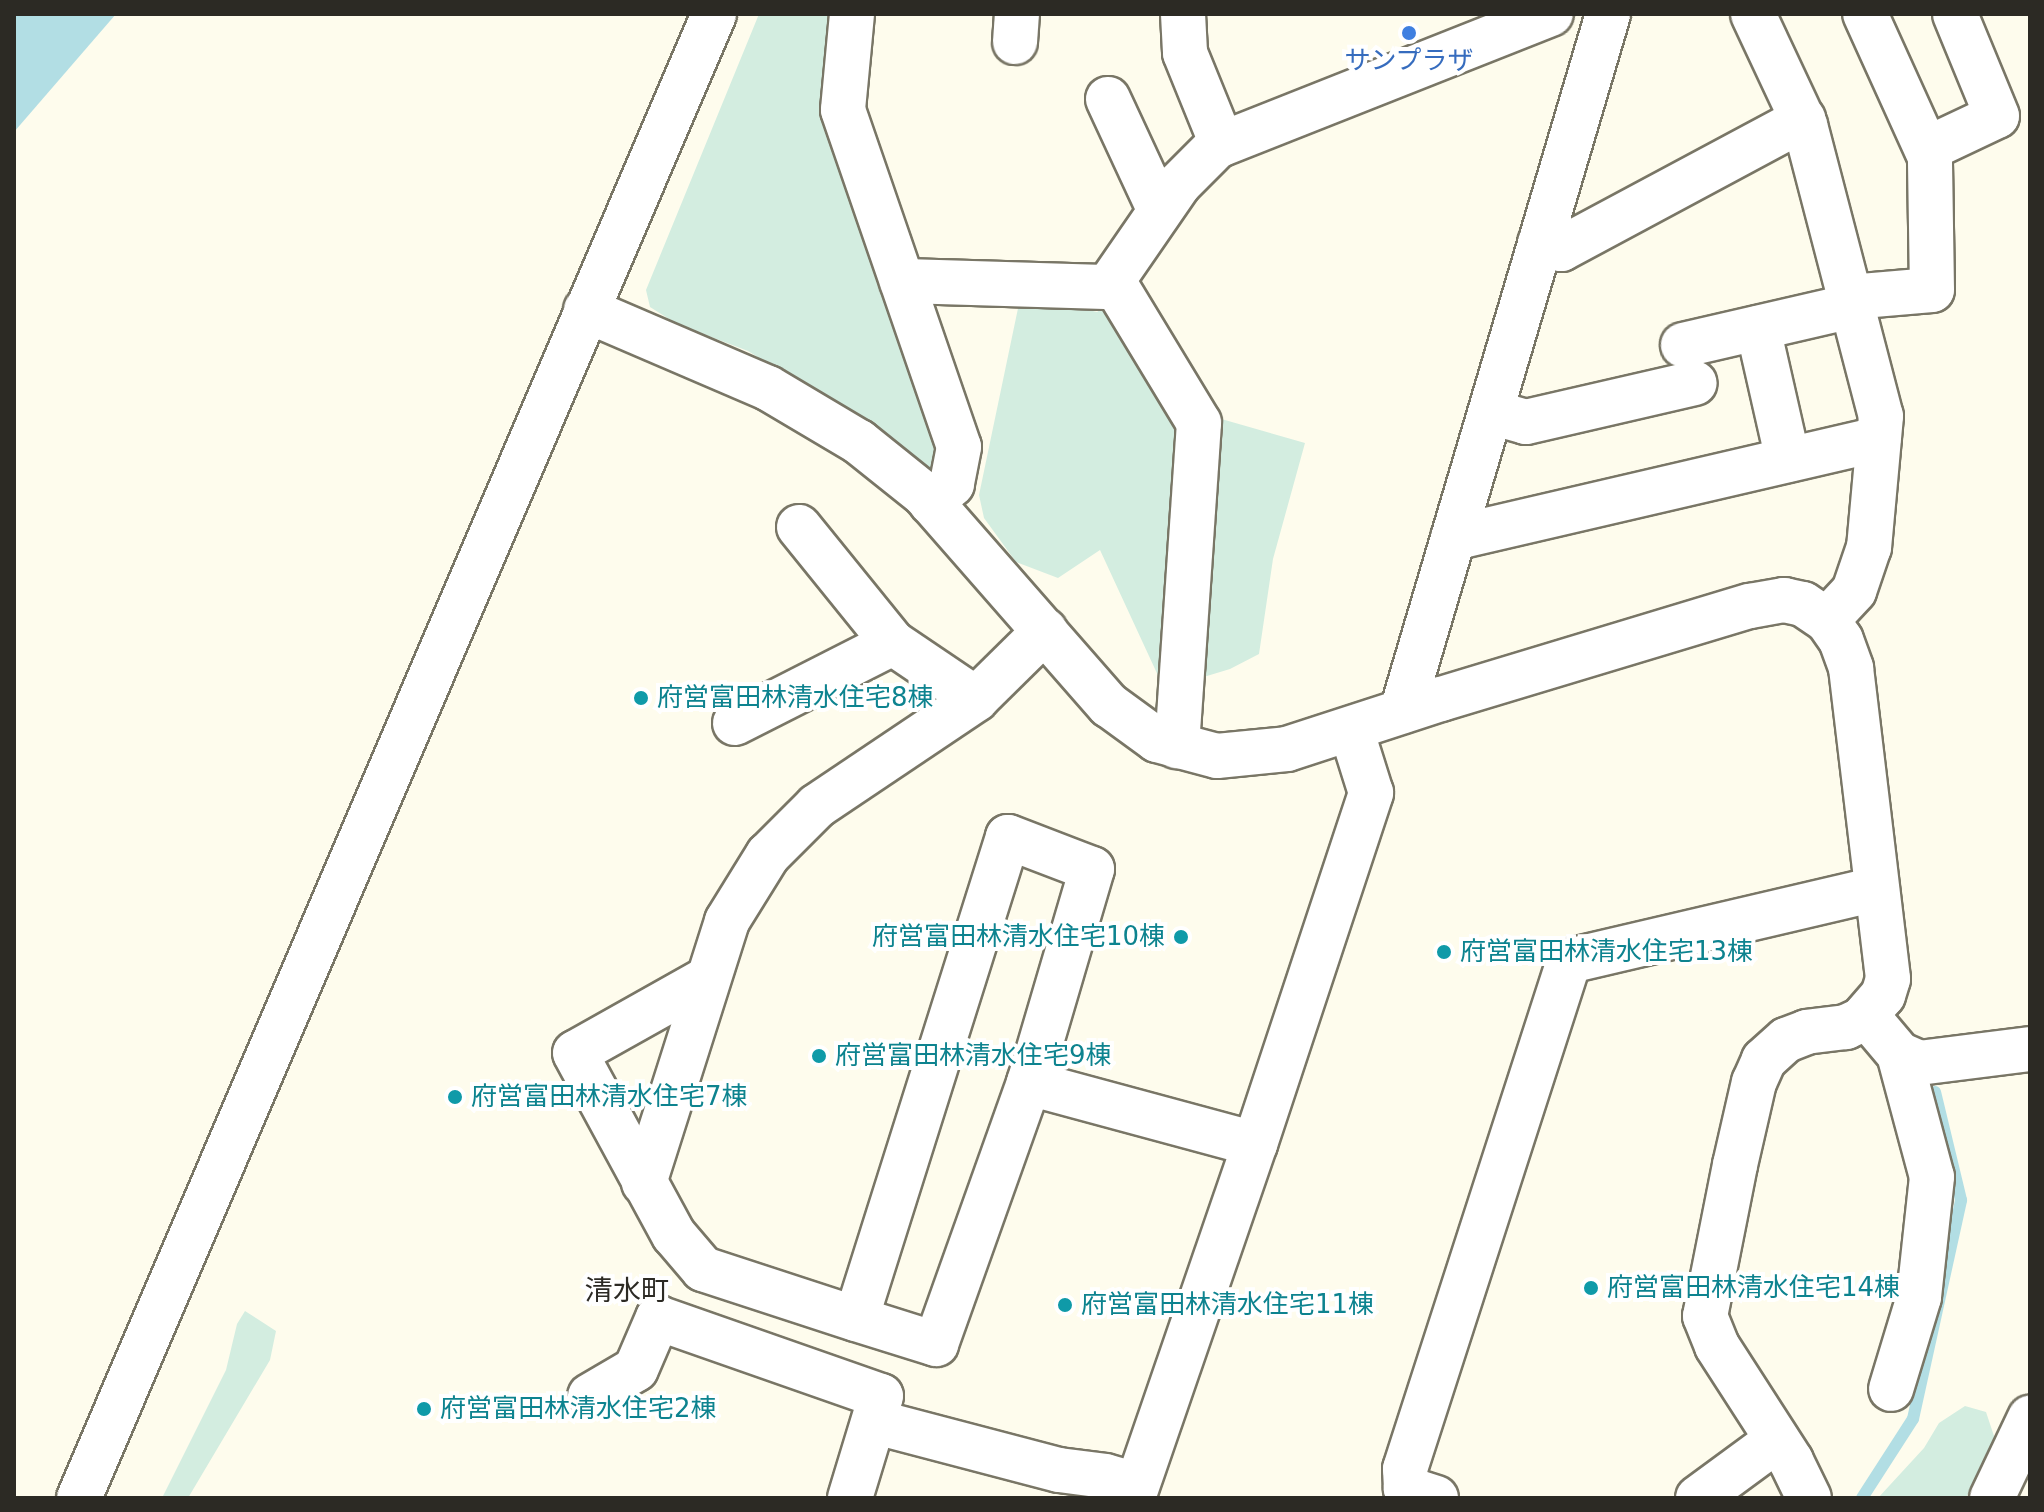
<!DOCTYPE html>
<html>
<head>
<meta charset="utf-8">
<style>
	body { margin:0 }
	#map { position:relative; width:2044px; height:1512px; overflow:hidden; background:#fefced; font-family:"DejaVu Sans","Noto Sans JP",sans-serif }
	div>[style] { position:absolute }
	.green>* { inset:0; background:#d3ede0 }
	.water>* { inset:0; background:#b2dee4 }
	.stream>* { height:12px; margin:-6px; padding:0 6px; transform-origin:6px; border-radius:6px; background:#b2dee4 }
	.roads { filter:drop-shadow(2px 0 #797666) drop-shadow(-2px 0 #797666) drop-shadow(0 2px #797666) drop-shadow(0 -2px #797666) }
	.minor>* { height:44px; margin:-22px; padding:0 22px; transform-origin:22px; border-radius:22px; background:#fff }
	.dots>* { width:22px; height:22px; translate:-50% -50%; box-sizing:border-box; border:4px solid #fff; border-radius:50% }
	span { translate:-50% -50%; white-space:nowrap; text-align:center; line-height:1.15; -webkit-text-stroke:8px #fff; paint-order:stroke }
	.shop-label { font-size:26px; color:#366cbe }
	.culture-label { font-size:26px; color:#0d838f }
	.left { translate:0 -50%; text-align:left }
	.right { translate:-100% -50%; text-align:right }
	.neighbourhood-label { font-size:28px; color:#2c2a24 }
	.frame { position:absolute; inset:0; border:16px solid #2c2a24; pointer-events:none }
</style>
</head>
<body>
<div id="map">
	<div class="green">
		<div style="clip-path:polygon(759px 14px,830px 14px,821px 106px,938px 448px,931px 478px,829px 401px,748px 351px,677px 324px,650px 307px,646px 290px)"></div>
		<div style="clip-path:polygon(1021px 294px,1097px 312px,1111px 302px,1176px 406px,1305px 443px,1273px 559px,1259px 654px,1230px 669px,1197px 679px,1161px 682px,1100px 550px,1058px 578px,1016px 562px,984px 518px,979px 495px)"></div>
		<div style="clip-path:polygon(245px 1311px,276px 1331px,270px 1360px,188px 1498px,162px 1498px,226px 1370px,237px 1324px)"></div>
		<div style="clip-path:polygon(1965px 1406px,1986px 1412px,1995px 1439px,1966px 1498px,1878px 1498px,1924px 1448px,1939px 1423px)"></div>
	</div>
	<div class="water">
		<div style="clip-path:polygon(14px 14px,116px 14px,14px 132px)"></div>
	</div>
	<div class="stream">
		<div style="left:1862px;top:1498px;width:94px;rotate:-57.2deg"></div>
		<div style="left:1913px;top:1419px;width:224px;rotate:-77.6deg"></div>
		<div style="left:1961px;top:1200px;width:111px;rotate:-103.5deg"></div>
	</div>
	<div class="roads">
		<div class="minor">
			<div style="left:852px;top:14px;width:96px;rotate:95.4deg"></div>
			<div style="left:843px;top:110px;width:356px;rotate:71deg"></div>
			<div style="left:959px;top:447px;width:38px;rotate:101deg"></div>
			<div style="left:952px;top:484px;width:28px;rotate:138deg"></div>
			<div style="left:1183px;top:14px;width:39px;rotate:87deg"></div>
			<div style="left:1185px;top:53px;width:98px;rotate:67.9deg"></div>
			<div style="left:1753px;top:14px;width:123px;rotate:64.9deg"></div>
			<div style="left:1805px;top:125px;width:301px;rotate:75.4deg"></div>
			<div style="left:1881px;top:416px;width:132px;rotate:95.2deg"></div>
			<div style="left:1869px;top:547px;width:46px;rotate:108.8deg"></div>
			<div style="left:1854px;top:591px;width:40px;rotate:133deg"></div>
			<div style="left:1015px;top:42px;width:28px;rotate:-86deg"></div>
			<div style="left:1108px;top:99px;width:123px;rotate:65.1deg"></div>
			<div style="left:1927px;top:149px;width:77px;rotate:-25.2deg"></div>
			<div style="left:1997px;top:116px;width:110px;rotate:-112.4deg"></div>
			<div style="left:1540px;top:243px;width:22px;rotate:16deg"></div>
			<div style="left:1561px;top:249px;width:275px;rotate:-28.2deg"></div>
			<div style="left:902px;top:281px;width:206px;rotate:1.7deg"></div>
			<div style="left:1108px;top:287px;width:125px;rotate:-55.4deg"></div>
			<div style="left:1179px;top:184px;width:54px;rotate:-45deg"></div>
			<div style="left:1217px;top:146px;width:359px;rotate:-21.6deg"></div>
			<div style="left:1113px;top:281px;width:166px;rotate:58.8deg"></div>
			<div style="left:1199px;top:423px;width:324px;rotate:93.9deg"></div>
			<div style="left:1850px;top:297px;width:82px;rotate:-4.9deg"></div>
			<div style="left:1932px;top:290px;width:133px;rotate:-90.9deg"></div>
			<div style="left:1930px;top:157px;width:157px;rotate:-114.4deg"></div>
			<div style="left:586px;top:310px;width:198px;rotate:23.2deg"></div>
			<div style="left:768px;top:388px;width:106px;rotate:30.7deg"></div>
			<div style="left:859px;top:442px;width:83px;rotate:38.7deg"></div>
			<div style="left:924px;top:494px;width:281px;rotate:48.8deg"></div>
			<div style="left:1109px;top:705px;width:59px;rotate:36.1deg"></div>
			<div style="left:1157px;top:740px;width:62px;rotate:14.9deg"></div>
			<div style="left:1217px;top:756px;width:70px;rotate:-5.7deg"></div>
			<div style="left:1287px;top:749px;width:162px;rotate:-18deg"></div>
			<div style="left:1441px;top:699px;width:323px;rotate:-16.8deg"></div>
			<div style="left:1750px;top:606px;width:35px;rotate:-10deg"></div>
			<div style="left:1784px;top:600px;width:19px;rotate:12deg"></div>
			<div style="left:1803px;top:604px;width:29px;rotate:34deg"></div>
			<div style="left:1827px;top:620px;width:24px;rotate:55deg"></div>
			<div style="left:1841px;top:640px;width:30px;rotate:70deg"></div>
			<div style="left:1851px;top:668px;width:313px;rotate:83.2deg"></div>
			<div style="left:1888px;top:979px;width:17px;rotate:107deg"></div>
			<div style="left:1883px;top:995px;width:33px;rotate:131deg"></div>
			<div style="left:1861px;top:1020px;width:17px;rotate:155deg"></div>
			<div style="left:1846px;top:1027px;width:39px;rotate:173deg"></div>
			<div style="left:1807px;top:1032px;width:22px;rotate:159deg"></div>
			<div style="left:1786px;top:1040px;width:30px;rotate:138deg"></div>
			<div style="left:1764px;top:1060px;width:24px;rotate:114deg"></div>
			<div style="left:1754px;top:1082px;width:85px;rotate:102.9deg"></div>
			<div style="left:1735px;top:1165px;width:154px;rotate:101.2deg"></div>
			<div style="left:1705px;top:1316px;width:32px;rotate:68deg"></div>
			<div style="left:1717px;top:1346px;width:137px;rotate:57.2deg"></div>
			<div style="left:1791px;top:1461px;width:41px;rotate:64.1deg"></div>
			<div style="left:1758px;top:328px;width:135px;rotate:77.2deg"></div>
			<div style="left:1683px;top:345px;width:173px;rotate:-13deg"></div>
			<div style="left:1491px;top:412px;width:36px;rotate:16deg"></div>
			<div style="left:1526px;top:422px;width:173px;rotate:-13deg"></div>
			<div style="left:799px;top:527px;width:149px;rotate:51deg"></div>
			<div style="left:893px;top:643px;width:100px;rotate:34deg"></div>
			<div style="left:1453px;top:538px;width:437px;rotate:-13.1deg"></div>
			<div style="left:1402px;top:711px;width:727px;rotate:-73.53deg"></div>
			<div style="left:735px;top:723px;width:177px;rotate:-26.9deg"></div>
			<div style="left:707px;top:979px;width:151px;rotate:150.7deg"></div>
			<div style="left:575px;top:1053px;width:207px;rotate:61.5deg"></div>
			<div style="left:674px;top:1235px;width:45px;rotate:49.5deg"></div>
			<div style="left:703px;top:1269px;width:161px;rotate:18.1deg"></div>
			<div style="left:856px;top:1319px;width:84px;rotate:17.4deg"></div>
			<div style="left:936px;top:1344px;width:277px;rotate:-70.4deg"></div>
			<div style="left:1029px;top:1083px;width:223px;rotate:-73.6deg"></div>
			<div style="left:1092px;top:869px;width:90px;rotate:-159.1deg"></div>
			<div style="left:1008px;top:837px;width:505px;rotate:107.5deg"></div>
			<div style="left:1866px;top:1015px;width:51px;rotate:49.8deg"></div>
			<div style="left:1899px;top:1054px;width:127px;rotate:75deg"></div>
			<div style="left:1932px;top:1177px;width:121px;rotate:96.2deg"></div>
			<div style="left:1919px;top:1297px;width:96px;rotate:106.9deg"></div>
			<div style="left:1899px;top:1054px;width:22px;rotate:24deg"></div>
			<div style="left:1919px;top:1063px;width:112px;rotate:-7.2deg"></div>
			<div style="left:1029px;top:1083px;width:234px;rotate:15.1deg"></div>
			<div style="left:1255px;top:1144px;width:370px;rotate:-71.7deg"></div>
			<div style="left:1371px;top:793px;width:67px;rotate:-107.4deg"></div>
			<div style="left:644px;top:1183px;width:275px;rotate:-72.4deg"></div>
			<div style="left:727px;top:921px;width:78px;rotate:-58.2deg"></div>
			<div style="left:768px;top:855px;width:69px;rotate:-45deg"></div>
			<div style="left:817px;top:806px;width:192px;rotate:-33.9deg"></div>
			<div style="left:976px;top:699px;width:97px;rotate:-44.6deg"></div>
			<div style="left:590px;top:1396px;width:53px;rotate:-30.4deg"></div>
			<div style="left:636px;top:1369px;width:56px;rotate:-66.7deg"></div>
			<div style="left:658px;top:1318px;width:236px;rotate:19.3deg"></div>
			<div style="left:881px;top:1396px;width:107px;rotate:106.9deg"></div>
			<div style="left:876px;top:1422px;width:189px;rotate:14.7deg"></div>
			<div style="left:1059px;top:1470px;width:46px;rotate:7.4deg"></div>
			<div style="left:1105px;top:1476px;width:33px;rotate:16deg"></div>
			<div style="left:79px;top:1498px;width:1614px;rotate:-66.83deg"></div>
			<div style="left:1133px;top:1498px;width:374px;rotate:-71deg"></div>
			<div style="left:1436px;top:1498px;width:32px;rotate:-162deg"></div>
			<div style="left:1406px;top:1488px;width:19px;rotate:-93deg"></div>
			<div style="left:1405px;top:1469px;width:534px;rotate:-72.11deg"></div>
			<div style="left:1569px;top:961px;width:316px;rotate:-13.2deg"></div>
			<div style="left:1698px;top:1498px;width:98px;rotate:-36.3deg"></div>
			<div style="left:1992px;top:1498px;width:89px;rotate:-64.6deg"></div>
		</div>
	</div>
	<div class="dots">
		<div style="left:1409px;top:33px;background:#3f7fe0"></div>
		<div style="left:641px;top:698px;background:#0f9aa8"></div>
		<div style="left:1181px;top:937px;background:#0f9aa8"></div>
		<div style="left:1444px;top:952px;background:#0f9aa8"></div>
		<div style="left:819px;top:1056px;background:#0f9aa8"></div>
		<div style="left:455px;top:1097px;background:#0f9aa8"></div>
		<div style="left:1591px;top:1288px;background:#0f9aa8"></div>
		<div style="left:1065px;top:1305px;background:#0f9aa8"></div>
		<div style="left:424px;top:1409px;background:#0f9aa8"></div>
	</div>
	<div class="shop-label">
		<span style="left:1409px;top:61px">サンプラザ</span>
	</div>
	<div class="culture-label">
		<span class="left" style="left:657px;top:698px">府営富田林清水住宅8棟</span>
		<span class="right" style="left:1165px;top:937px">府営富田林清水住宅10棟</span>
		<span class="left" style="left:1460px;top:952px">府営富田林清水住宅13棟</span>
		<span class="left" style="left:835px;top:1056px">府営富田林清水住宅9棟</span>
		<span class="left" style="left:471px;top:1097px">府営富田林清水住宅7棟</span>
		<span class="left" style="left:1607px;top:1288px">府営富田林清水住宅14棟</span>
		<span class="left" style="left:1081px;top:1305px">府営富田林清水住宅11棟</span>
		<span class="left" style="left:440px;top:1409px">府営富田林清水住宅2棟</span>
	</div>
	<div class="neighbourhood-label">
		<span style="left:627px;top:1291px">清水町</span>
	</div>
	<div class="frame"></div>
</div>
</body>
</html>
